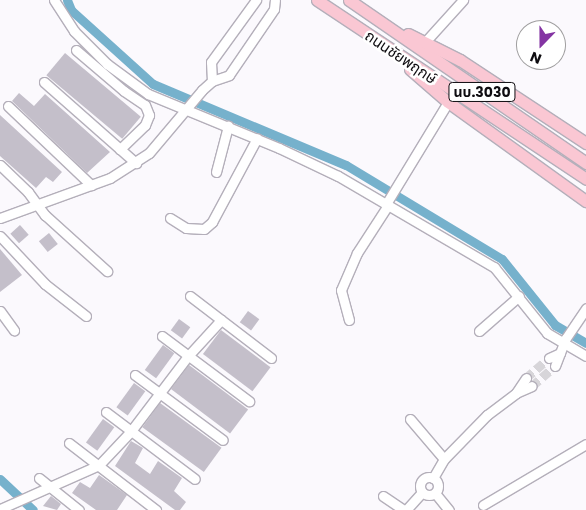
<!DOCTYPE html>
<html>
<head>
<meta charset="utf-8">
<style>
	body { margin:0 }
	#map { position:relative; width:586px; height:510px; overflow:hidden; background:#fbf9fd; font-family:Poppins,"Noto Sans Thai",sans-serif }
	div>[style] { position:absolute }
	.canal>* { height:9px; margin:-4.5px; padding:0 4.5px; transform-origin:4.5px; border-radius:4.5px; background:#76b1cc }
	.building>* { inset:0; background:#c4bfca; transform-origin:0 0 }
	.minor-tunnel>* { height:9px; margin-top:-4.5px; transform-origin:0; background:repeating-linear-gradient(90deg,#d7d5d9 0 9px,transparent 0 13.5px) }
	.roads { filter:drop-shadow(1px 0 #b4afba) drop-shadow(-1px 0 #b4afba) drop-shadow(0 1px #b4afba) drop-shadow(0 -1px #b4afba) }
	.minor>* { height:9px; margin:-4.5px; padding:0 4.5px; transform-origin:4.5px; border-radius:4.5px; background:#fff }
	.minor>.ring { margin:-4.5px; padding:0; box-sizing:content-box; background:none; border:9px solid #fff; border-radius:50% }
	.major>* { height:11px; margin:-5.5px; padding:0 5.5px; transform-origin:5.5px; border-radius:5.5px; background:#fac7d3 }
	span { translate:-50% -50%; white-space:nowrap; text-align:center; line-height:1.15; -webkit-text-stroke:5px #fff; paint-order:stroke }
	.shield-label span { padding:1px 4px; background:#fff; border:1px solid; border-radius:4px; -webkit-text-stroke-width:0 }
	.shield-label { font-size:14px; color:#0e0c10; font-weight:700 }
	.street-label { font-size:15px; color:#0e0c10 }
	.north { position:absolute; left:516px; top:20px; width:50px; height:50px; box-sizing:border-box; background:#fff; border:1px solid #9f9e9f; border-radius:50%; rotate:202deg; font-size:14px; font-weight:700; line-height:20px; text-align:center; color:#0e0c10 }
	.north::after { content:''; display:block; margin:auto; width:18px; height:22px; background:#8434a3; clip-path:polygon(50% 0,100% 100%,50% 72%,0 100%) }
</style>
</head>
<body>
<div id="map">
	<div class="canal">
		<div style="left:67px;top:0;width:11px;rotate:68deg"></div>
		<div style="left:71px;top:10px;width:110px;rotate:42.1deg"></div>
		<div style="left:153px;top:84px;width:209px;rotate:22.8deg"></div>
		<div style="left:346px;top:165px;width:182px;rotate:31.1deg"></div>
		<div style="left:502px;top:259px;width:85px;rotate:51.2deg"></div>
		<div style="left:555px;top:325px;width:36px;rotate:30deg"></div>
		<div style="left:0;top:479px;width:45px;rotate:43.2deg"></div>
	</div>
	<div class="building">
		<div style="left:65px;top:53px;width:99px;height:29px;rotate:40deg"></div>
		<div style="clip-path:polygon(19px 93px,34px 106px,45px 94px,110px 152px,87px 173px,12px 101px)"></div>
		<div style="clip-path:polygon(0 115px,62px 172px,53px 182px,46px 177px,36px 188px,0 156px)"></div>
		<div style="left:20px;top:225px;width:13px;height:13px;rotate:48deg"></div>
		<div style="left:49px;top:233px;width:14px;height:13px;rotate:51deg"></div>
		<div style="clip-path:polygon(0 249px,22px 275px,0 292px)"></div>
		<div style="left:248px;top:311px;width:14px;height:14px;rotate:36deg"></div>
		<div style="left:179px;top:319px;width:14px;height:14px;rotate:36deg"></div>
		<div style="left:221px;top:330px;width:62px;height:30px;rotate:37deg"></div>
		<div style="left:163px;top:345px;width:14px;height:31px;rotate:36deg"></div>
		<div style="left:189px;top:365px;width:74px;height:30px;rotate:37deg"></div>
		<div style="left:134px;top:383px;width:14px;height:30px;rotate:36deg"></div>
		<div style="left:160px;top:403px;width:76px;height:30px;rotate:36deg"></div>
		<div style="left:103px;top:419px;width:14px;height:29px;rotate:36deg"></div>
		<div style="clip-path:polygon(131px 441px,143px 448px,135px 463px,150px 474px,158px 461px,182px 478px,174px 491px,186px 502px,180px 510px,175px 510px,115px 466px)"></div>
		<div style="clip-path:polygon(99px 475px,127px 495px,117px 510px,96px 510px,72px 493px,80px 482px,90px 488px)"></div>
		<div style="clip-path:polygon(51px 496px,61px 504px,57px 510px,43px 506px)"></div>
	</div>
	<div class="minor-tunnel">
		<div style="left:526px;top:378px;width:30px;rotate:-41deg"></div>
		<div style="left:532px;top:386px;width:30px;rotate:-41deg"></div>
	</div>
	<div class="roads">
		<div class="minor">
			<div style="left:54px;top:0;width:37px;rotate:57deg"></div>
			<div style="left:74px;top:31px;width:47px;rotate:45deg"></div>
			<div style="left:107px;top:64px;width:51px;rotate:36.2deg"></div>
			<div style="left:148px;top:94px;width:142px;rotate:22.4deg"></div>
			<div style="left:279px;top:148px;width:65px;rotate:25.4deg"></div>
			<div style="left:338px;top:176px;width:181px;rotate:30.3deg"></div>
			<div style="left:494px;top:267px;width:85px;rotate:51.2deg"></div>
			<div style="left:547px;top:333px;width:45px;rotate:30.5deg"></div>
			<div style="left:425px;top:42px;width:57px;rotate:-47.9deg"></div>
			<div style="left:76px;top:50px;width:63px;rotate:40.5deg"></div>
			<div style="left:124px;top:91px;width:25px;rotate:34deg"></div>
			<div style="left:145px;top:105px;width:11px;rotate:68deg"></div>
			<div style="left:149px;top:115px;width:11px;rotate:112deg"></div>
			<div style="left:145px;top:125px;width:35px;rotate:136deg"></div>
			<div style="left:212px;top:81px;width:19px;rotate:-93deg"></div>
			<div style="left:211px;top:62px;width:77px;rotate:-54deg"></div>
			<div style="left:44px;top:82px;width:123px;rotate:41.4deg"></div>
			<div style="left:8px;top:106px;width:115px;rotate:43.6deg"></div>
			<div style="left:0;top:165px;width:39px;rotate:44deg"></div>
			<div style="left:28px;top:192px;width:29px;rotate:54deg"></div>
			<div style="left:45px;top:215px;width:84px;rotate:42.1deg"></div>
			<div style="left:216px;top:172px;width:48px;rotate:-75.4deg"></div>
			<div style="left:386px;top:204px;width:119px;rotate:-58.7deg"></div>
			<div style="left:0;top:218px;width:117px;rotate:-20deg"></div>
			<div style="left:110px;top:178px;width:46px;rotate:-32.7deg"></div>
			<div style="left:149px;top:153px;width:82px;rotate:-49.9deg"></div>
			<div style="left:202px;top:90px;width:13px;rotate:-42deg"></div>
			<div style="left:212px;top:81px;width:18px;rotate:-19deg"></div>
			<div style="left:229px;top:75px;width:80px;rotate:-55.7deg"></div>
			<div style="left:274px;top:9px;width:9px;rotate:-84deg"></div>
			<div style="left:170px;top:218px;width:19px;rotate:32deg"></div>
			<div style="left:186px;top:228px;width:18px;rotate:3deg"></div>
			<div style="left:204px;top:229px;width:11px;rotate:-41deg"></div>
			<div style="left:212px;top:222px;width:95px;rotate:-61.8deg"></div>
			<div style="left:0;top:236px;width:66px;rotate:46.8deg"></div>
			<div style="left:45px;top:284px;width:52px;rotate:38deg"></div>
			<div style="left:190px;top:296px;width:102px;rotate:37.4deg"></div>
			<div style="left:0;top:311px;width:24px;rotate:54deg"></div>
			<div style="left:349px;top:320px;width:31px;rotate:-105deg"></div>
			<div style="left:341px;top:290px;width:40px;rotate:-66.6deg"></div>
			<div style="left:357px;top:253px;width:57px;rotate:-57.1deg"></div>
			<div style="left:479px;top:331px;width:53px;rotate:-41.2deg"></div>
			<div style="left:162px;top:336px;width:109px;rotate:36.8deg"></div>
			<div style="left:549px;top:358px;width:12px;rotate:-24deg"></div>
			<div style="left:555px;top:366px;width:30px;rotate:-69deg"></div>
			<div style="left:566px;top:338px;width:36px;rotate:-56deg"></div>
			<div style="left:135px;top:375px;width:109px;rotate:36.5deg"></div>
			<div style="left:516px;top:393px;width:18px;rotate:-56deg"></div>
			<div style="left:106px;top:412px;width:111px;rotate:37deg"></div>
			<div style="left:410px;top:419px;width:52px;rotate:49.6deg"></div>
			<div style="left:69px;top:443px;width:110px;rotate:37.6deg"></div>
			<div class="ring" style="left:420px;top:477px;width:9px;height:9px"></div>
			<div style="left:39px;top:478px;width:51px;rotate:38.7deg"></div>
			<div style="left:433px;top:478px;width:22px;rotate:-60deg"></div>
			<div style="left:444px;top:459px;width:62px;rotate:-45.7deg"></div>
			<div style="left:487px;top:415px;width:36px;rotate:-37deg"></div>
			<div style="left:516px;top:393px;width:17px;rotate:-24deg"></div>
			<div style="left:435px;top:493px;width:22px;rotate:51deg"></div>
			<div style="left:383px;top:496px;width:25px;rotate:34deg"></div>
			<div style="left:483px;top:505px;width:120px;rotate:-30.6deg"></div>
			<div style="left:0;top:509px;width:108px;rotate:-24deg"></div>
			<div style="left:99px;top:465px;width:47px;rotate:-46.7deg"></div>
			<div style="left:131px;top:431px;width:94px;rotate:-52.8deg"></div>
			<div style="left:188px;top:356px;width:49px;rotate:-47.5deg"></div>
			<div style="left:406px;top:510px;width:24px;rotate:-48deg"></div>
		</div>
		<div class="major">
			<div style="left:317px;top:0;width:323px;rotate:33.6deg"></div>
			<div style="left:349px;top:0;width:288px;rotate:34.5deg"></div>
			<div style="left:408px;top:34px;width:58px;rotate:26.6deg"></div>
			<div style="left:460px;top:60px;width:151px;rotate:33.4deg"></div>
			<div style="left:410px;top:69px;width:50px;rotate:41deg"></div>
			<div style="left:448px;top:102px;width:170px;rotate:35.7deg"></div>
		</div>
	</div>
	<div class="shield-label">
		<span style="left:482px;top:92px">นบ.3030</span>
	</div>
	<div class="street-label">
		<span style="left:401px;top:57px;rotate:34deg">ถนนชัยพฤกษ์</span>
	</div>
	<div class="north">N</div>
</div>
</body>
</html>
